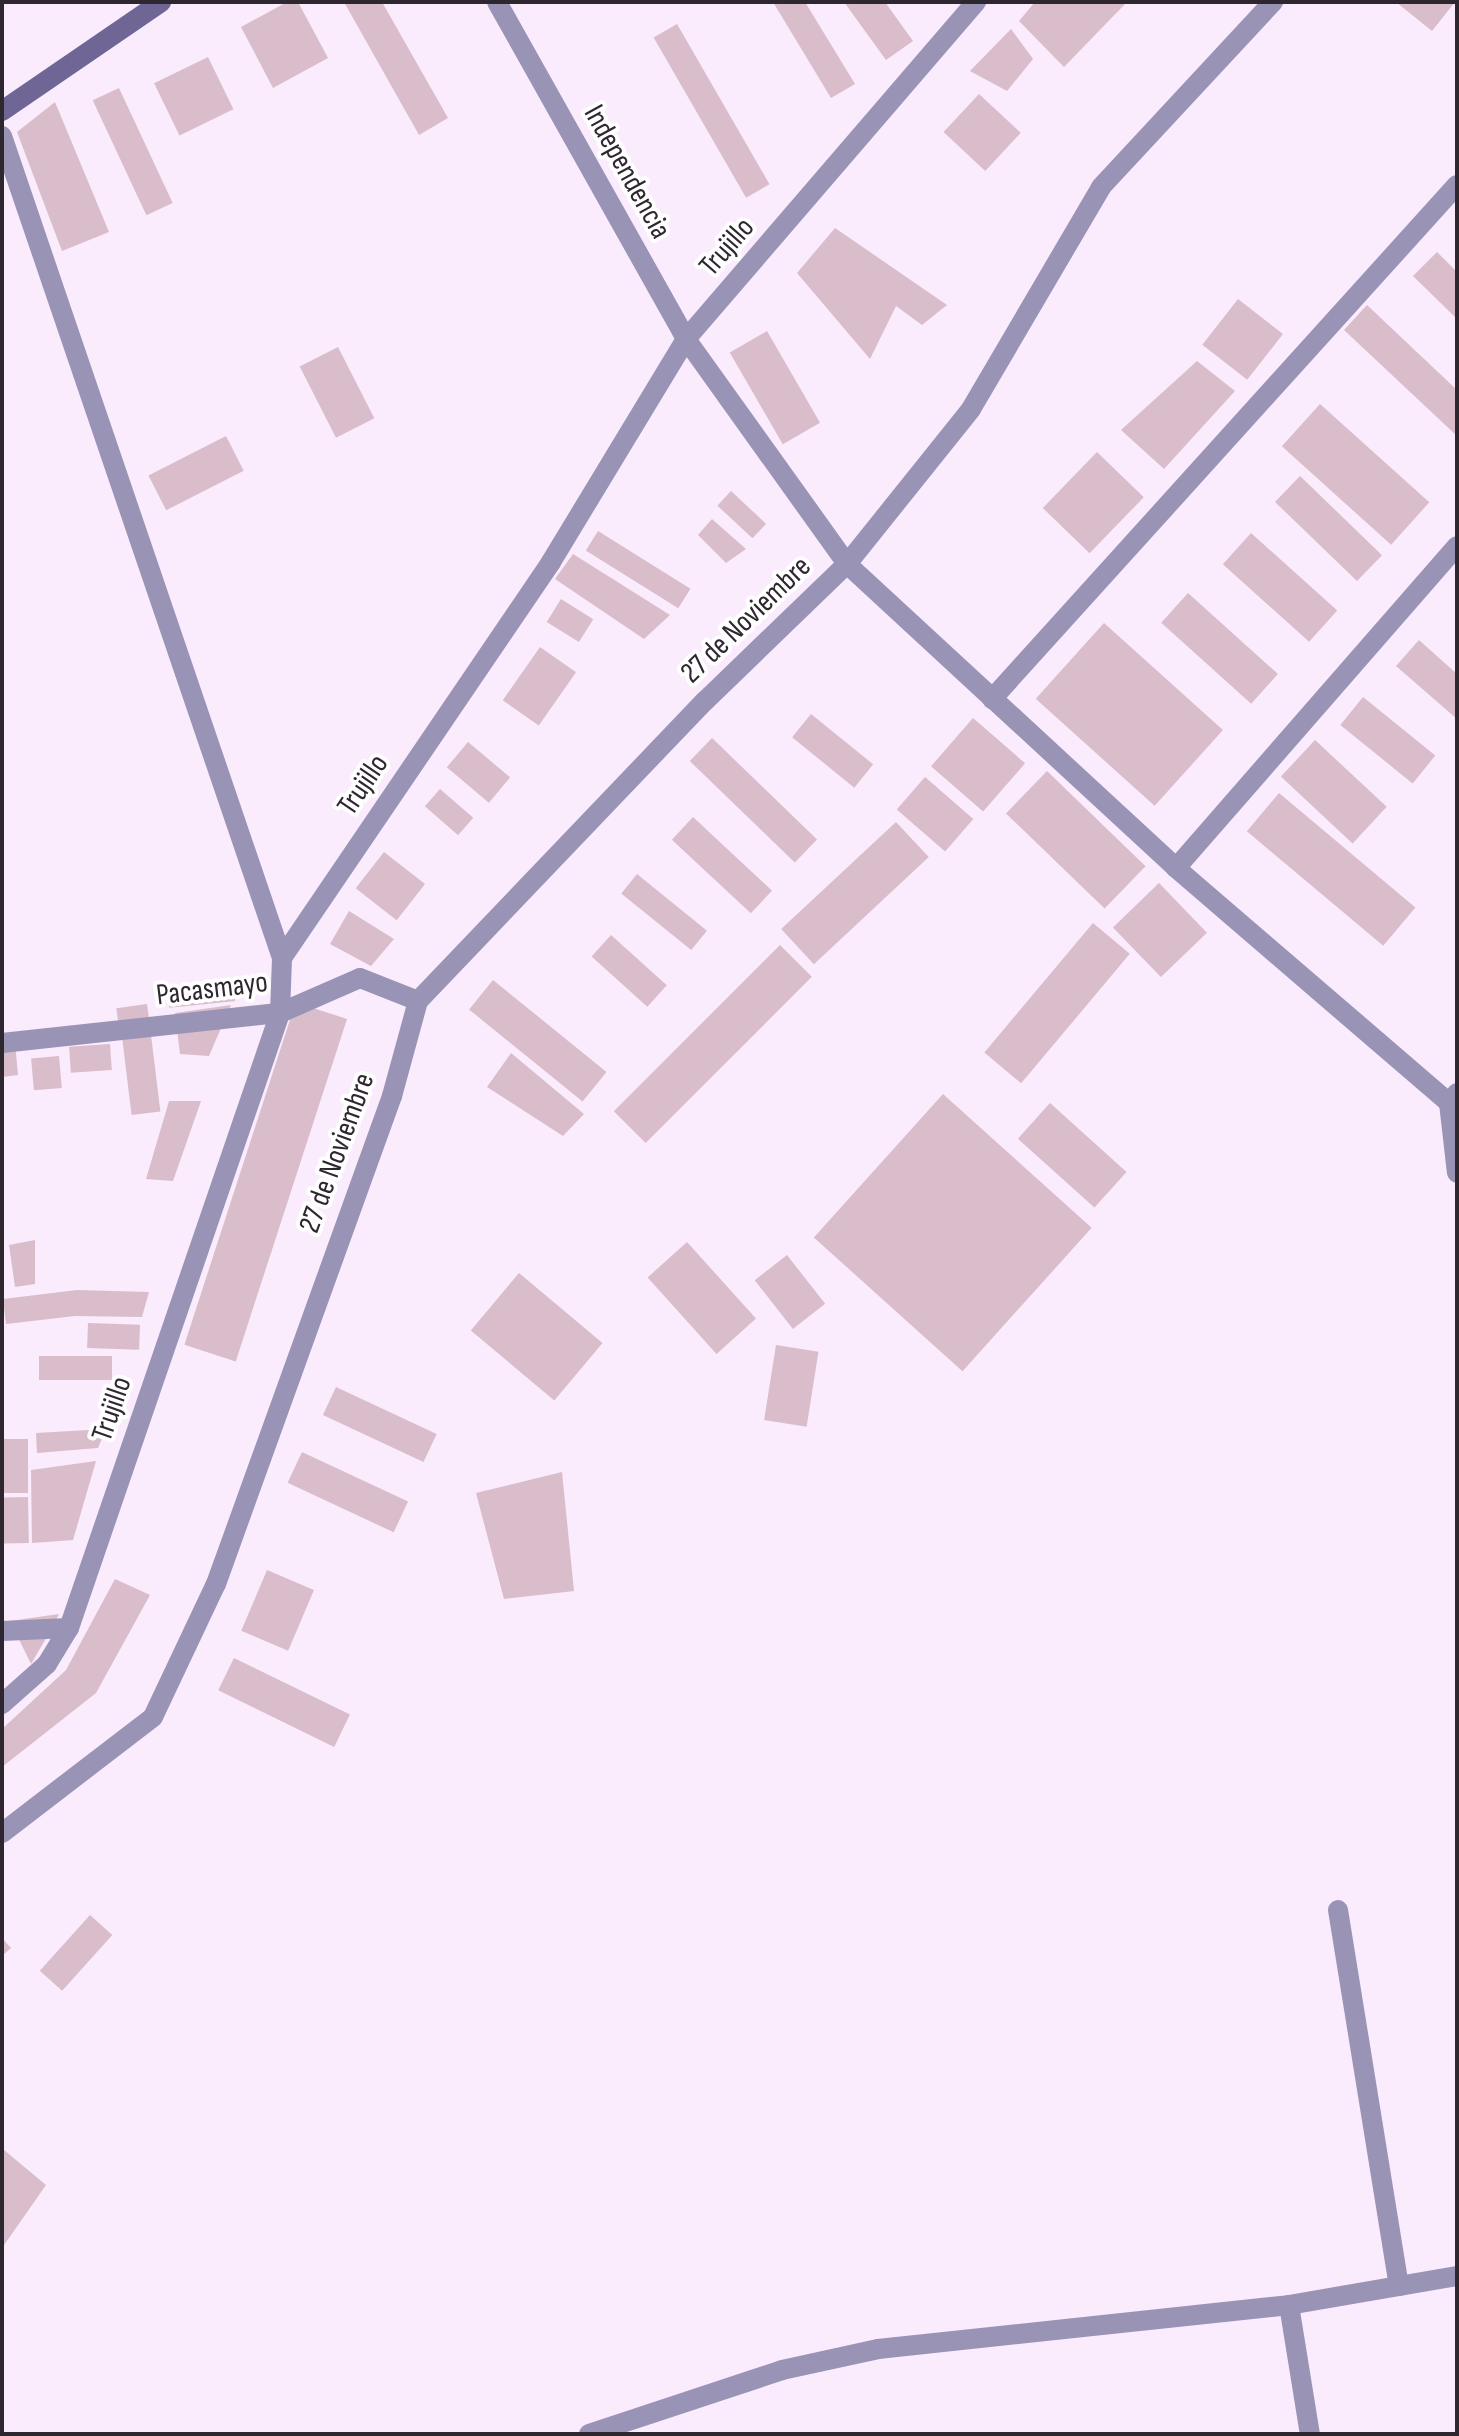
<!DOCTYPE html>
<html>
<head>
<meta charset="utf-8">
<style>
	body { margin:0 }
	#map { position:relative; width:1459px; height:2436px; overflow:hidden; background:#faebfd; font-family:"Sofia Sans Condensed",sans-serif }
	div>[style] { position:absolute }
	.building>* { inset:0; background:#d9bdca; transform-origin:0 0 }
	.street>* { height:20px; margin:-10px; padding:0 10px; transform-origin:10px; border-radius:10px; background:#9993b5 }
	.secondary>* { height:20px; margin:-10px; padding:0 10px; transform-origin:10px; border-radius:10px; background:#706696 }
	span { translate:-50% -50%; white-space:nowrap; text-align:center; line-height:1.15; -webkit-text-stroke:8px #fefefe; paint-order:stroke }
	.street-label { font-size:30px; color:#2e272f }
	.frame { position:absolute; inset:0; border:4px solid #2e272f; pointer-events:none }
</style>
</head>
<body>
<div id="map">
	<div class="building">
		<div style="clip-path:polygon(287px 2px,298px 2px,328px 58px,273px 88px,241px 27px)"></div>
		<div style="clip-path:polygon(344px 2px,382px 2px,448px 118px,419px 135px)"></div>
		<div style="clip-path:polygon(773px 2px,805px 2px,855px 84px,831px 98px)"></div>
		<div style="clip-path:polygon(844px 2px,885px 2px,913px 41px,886px 60px)"></div>
		<div style="clip-path:polygon(1035px 2px,1127px 2px,1064px 67px,1019px 21px)"></div>
		<div style="clip-path:polygon(1396px 2px,1455px 2px,1432px 31px)"></div>
		<div style="left:677px;top:24px;width:185px;height:27px;rotate:60deg"></div>
		<div style="clip-path:polygon(1011px 29px,1033px 59px,1007px 91px,970px 71px)"></div>
		<div style="left:208px;top:57px;width:58px;height:60px;rotate:64deg"></div>
		<div style="left:119px;top:88px;width:127px;height:29px;rotate:65deg"></div>
		<div style="left:979px;top:94px;width:57px;height:52px;rotate:43deg"></div>
		<div style="clip-path:polygon(55px 102px,109px 232px,62px 251px,17px 132px)"></div>
		<div style="clip-path:polygon(835px 228px,947px 305px,922px 325px,896px 306px,870px 359px,797px 273px)"></div>
		<div style="clip-path:polygon(1437px 252px,1457px 272px,1457px 319px,1413px 276px)"></div>
		<div style="left:1238px;top:299px;width:57px;height:58px;rotate:38deg"></div>
		<div style="clip-path:polygon(1367px 305px,1457px 390px,1457px 436px,1344px 330px)"></div>
		<div style="left:767px;top:331px;width:106px;height:43px;rotate:60deg"></div>
		<div style="left:338px;top:347px;width:80px;height:43px;rotate:63deg"></div>
		<div style="clip-path:polygon(1197px 361px,1235px 391px,1164px 469px,1121px 430px)"></div>
		<div style="left:1320px;top:404px;width:147px;height:57px;rotate:42deg"></div>
		<div style="left:226px;top:436px;width:39px;height:87px;rotate:63deg"></div>
		<div style="left:1097px;top:452px;width:65px;height:78px;rotate:44deg"></div>
		<div style="left:1300px;top:476px;width:114px;height:36px;rotate:44deg"></div>
		<div style="left:731px;top:491px;width:48px;height:20px;rotate:43deg"></div>
		<div style="clip-path:polygon(712px 519px,746px 549px,726px 563px,698px 535px)"></div>
		<div style="left:598px;top:531px;width:109px;height:23px;rotate:32deg"></div>
		<div style="left:1251px;top:533px;width:116px;height:42px;rotate:42deg"></div>
		<div style="clip-path:polygon(573px 554px,670px 615px,644px 639px,555px 579px)"></div>
		<div style="left:1188px;top:593px;width:121px;height:40px;rotate:42deg"></div>
		<div style="left:561px;top:599px;width:38px;height:27px;rotate:32deg"></div>
		<div style="left:1104px;top:623px;width:160px;height:102px;rotate:42deg"></div>
		<div style="clip-path:polygon(1419px 640px,1457px 674px,1457px 719px,1396px 666px)"></div>
		<div style="left:540px;top:647px;width:44px;height:65px;rotate:35deg"></div>
		<div style="left:1363px;top:697px;width:93px;height:36px;rotate:39deg"></div>
		<div style="left:811px;top:714px;width:80px;height:30px;rotate:39deg"></div>
		<div style="left:973px;top:718px;width:69px;height:64px;rotate:41deg"></div>
		<div style="left:712px;top:738px;width:146px;height:32px;rotate:44deg"></div>
		<div style="left:1315px;top:740px;width:98px;height:50px;rotate:43deg"></div>
		<div style="left:468px;top:742px;width:55px;height:33px;rotate:40deg"></div>
		<div style="left:1047px;top:771px;width:137px;height:59px;rotate:44deg"></div>
		<div style="left:925px;top:777px;width:64px;height:43px;rotate:41deg"></div>
		<div style="left:440px;top:789px;width:44px;height:23px;rotate:41deg"></div>
		<div style="left:1279px;top:793px;width:178px;height:50px;rotate:40deg"></div>
		<div style="left:693px;top:817px;width:108px;height:31px;rotate:43deg"></div>
		<div style="left:896px;top:822px;width:48px;height:157px;rotate:47deg"></div>
		<div style="left:384px;top:852px;width:52px;height:46px;rotate:38deg"></div>
		<div style="left:637px;top:874px;width:90px;height:25px;rotate:39deg"></div>
		<div style="left:1159px;top:883px;width:69px;height:64px;rotate:46deg"></div>
		<div style="clip-path:polygon(349px 911px,394px 939px,371px 966px,330px 944px)"></div>
		<div style="left:1093px;top:923px;width:48px;height:169px;rotate:40deg"></div>
		<div style="left:611px;top:935px;width:75px;height:29px;rotate:42deg"></div>
		<div style="left:780px;top:945px;width:45px;height:235px;rotate:45deg"></div>
		<div style="left:493px;top:980px;width:146px;height:38px;rotate:39deg"></div>
		<div style="left:234px;top:991px;width:10px;height:66px;rotate:84deg"></div>
		<div style="left:147px;top:1004px;width:22px;height:31px;rotate:82deg"></div>
		<div style="clip-path:polygon(231px 1005px,209px 1056px,180px 1054px,175px 1013px)"></div>
		<div style="left:347px;top:1019px;width:360px;height:54px;rotate:108deg"></div>
		<div style="left:151px;top:1035px;width:77px;height:29px;rotate:83deg"></div>
		<div style="clip-path:polygon(15px 1043px,18px 1075px,2px 1077px,2px 1044px)"></div>
		<div style="left:110px;top:1044px;width:26px;height:41px;rotate:86deg"></div>
		<div style="clip-path:polygon(511px 1053px,584px 1114px,563px 1136px,487px 1087px)"></div>
		<div style="left:59px;top:1056px;width:32px;height:28px;rotate:85deg"></div>
		<div style="left:943px;top:1094px;width:200px;height:193px;rotate:42deg"></div>
		<div style="clip-path:polygon(169px 1101px,201px 1101px,173px 1181px,146px 1179px)"></div>
		<div style="left:1050px;top:1103px;width:103px;height:48px;rotate:42deg"></div>
		<div style="clip-path:polygon(35px 1240px,35px 1284px,15px 1287px,9px 1245px)"></div>
		<div style="left:687px;top:1242px;width:103px;height:53px;rotate:48deg"></div>
		<div style="left:787px;top:1255px;width:62px;height:41px;rotate:52deg"></div>
		<div style="left:519px;top:1273px;width:109px;height:75px;rotate:40deg"></div>
		<div style="clip-path:polygon(77px 1290px,149px 1292px,142px 1317px,75px 1316px,6px 1324px,3px 1299px)"></div>
		<div style="left:88px;top:1323px;width:52px;height:25px;rotate:2deg"></div>
		<div style="left:776px;top:1345px;width:43px;height:76px;rotate:9deg"></div>
		<div style="left:112px;top:1356px;width:24px;height:73px;rotate:90deg"></div>
		<div style="left:336px;top:1387px;width:111px;height:31px;rotate:25deg"></div>
		<div style="clip-path:polygon(106px 1429px,98px 1448px,37px 1453px,36px 1433px)"></div>
		<div style="left:28px;top:1439px;width:54px;height:26px;rotate:90deg"></div>
		<div style="left:302px;top:1452px;width:117px;height:34px;rotate:25deg"></div>
		<div style="clip-path:polygon(96px 1461px,73px 1540px,32px 1543px,31px 1470px)"></div>
		<div style="clip-path:polygon(562px 1472px,574px 1591px,504px 1599px,476px 1493px)"></div>
		<div style="left:28px;top:1497px;width:46px;height:26px;rotate:89deg"></div>
		<div style="left:267px;top:1570px;width:51px;height:66px;rotate:23deg"></div>
		<div style="clip-path:polygon(115px 1579px,150px 1595px,96px 1693px,2px 1767px,2px 1729px,66px 1670px)"></div>
		<div style="clip-path:polygon(59px 1614px,48px 1635px,31px 1664px,10px 1621px)"></div>
		<div style="left:234px;top:1658px;width:129px;height:36px;rotate:26deg"></div>
		<div style="left:90px;top:1915px;width:30px;height:75px;rotate:42deg"></div>
		<div style="clip-path:polygon(2px 1938px,11px 1948px,2px 1956px)"></div>
		<div style="clip-path:polygon(4px 2150px,46px 2185px,2px 2248px,2px 2153px)"></div>
	</div>
	<div class="street">
		<div style="left:497px;top:2px;width:386px;rotate:60.7deg"></div>
		<div style="left:686px;top:339px;width:277px;rotate:54.4deg"></div>
		<div style="left:847px;top:564px;width:448px;rotate:42.7deg"></div>
		<div style="left:1176px;top:868px;width:360px;rotate:40.7deg"></div>
		<div style="left:2px;top:136px;width:868px;rotate:71.19deg"></div>
		<div style="left:992px;top:699px;width:693px;rotate:-47.87deg"></div>
		<div style="left:1176px;top:868px;width:427px;rotate:-48.9deg"></div>
		<div style="left:2px;top:1043px;width:280px;rotate:-6.2deg"></div>
		<div style="left:280px;top:1013px;width:87px;rotate:-23.6deg"></div>
		<div style="left:360px;top:978px;width:62px;rotate:21.6deg"></div>
		<div style="left:1457px;top:1093px;width:13px;rotate:129deg"></div>
		<div style="left:1449px;top:1103px;width:70px;rotate:83.5deg"></div>
		<div style="left:2px;top:1631px;width:67px;rotate:-2.6deg"></div>
		<div style="left:2px;top:1704px;width:60px;rotate:-41.6deg"></div>
		<div style="left:47px;top:1664px;width:42px;rotate:-58.6deg"></div>
		<div style="left:69px;top:1628px;width:650px;rotate:-71.06deg"></div>
		<div style="left:280px;top:1013px;width:55px;rotate:-87.9deg"></div>
		<div style="left:282px;top:958px;width:479px;rotate:-55.8deg"></div>
		<div style="left:551px;top:562px;width:261px;rotate:-58.8deg"></div>
		<div style="left:686px;top:339px;width:445px;rotate:-49.3deg"></div>
		<div style="left:2px;top:1833px;width:190px;rotate:-37.5deg"></div>
		<div style="left:153px;top:1717px;width:147px;rotate:-64.7deg"></div>
		<div style="left:216px;top:1584px;width:519px;rotate:-70.17deg"></div>
		<div style="left:392px;top:1096px;width:98px;rotate:-74.7deg"></div>
		<div style="left:418px;top:1001px;width:415px;rotate:-46.3deg"></div>
		<div style="left:705px;top:701px;width:197px;rotate:-44deg"></div>
		<div style="left:847px;top:564px;width:198px;rotate:-51.3deg"></div>
		<div style="left:971px;top:409px;width:257px;rotate:-59.6deg"></div>
		<div style="left:1101px;top:187px;width:253px;rotate:-47.1deg"></div>
		<div style="left:1338px;top:1910px;width:381px;rotate:80.8deg"></div>
		<div style="left:1289px;top:2305px;width:131px;rotate:80.8deg"></div>
		<div style="left:589px;top:2434px;width:203px;rotate:-18.3deg"></div>
		<div style="left:782px;top:2370px;width:98px;rotate:-12.3deg"></div>
		<div style="left:878px;top:2349px;width:413px;rotate:-6.1deg"></div>
		<div style="left:1289px;top:2305px;width:170px;rotate:-9.8deg"></div>
	</div>
	<div class="secondary">
		<div style="left:2px;top:111px;width:193px;rotate:-34.4deg"></div>
	</div>
	<div class="street-label">
		<span style="left:627px;top:172px;rotate:61deg">Independencia</span>
		<span style="left:727px;top:247px;rotate:-49deg">Trujillo</span>
		<span style="left:746px;top:620px;rotate:-44deg">27 de Noviembre</span>
		<span style="left:363px;top:785px;rotate:-56deg">Trujillo</span>
		<span style="left:212px;top:989px;rotate:-7deg">Pacasmayo</span>
		<span style="left:337px;top:1153px;rotate:-70deg">27 de Noviembre</span>
		<span style="left:112px;top:1409px;rotate:-71deg">Trujillo</span>
	</div>
	<div class="frame"></div>
</div>
</body>
</html>
